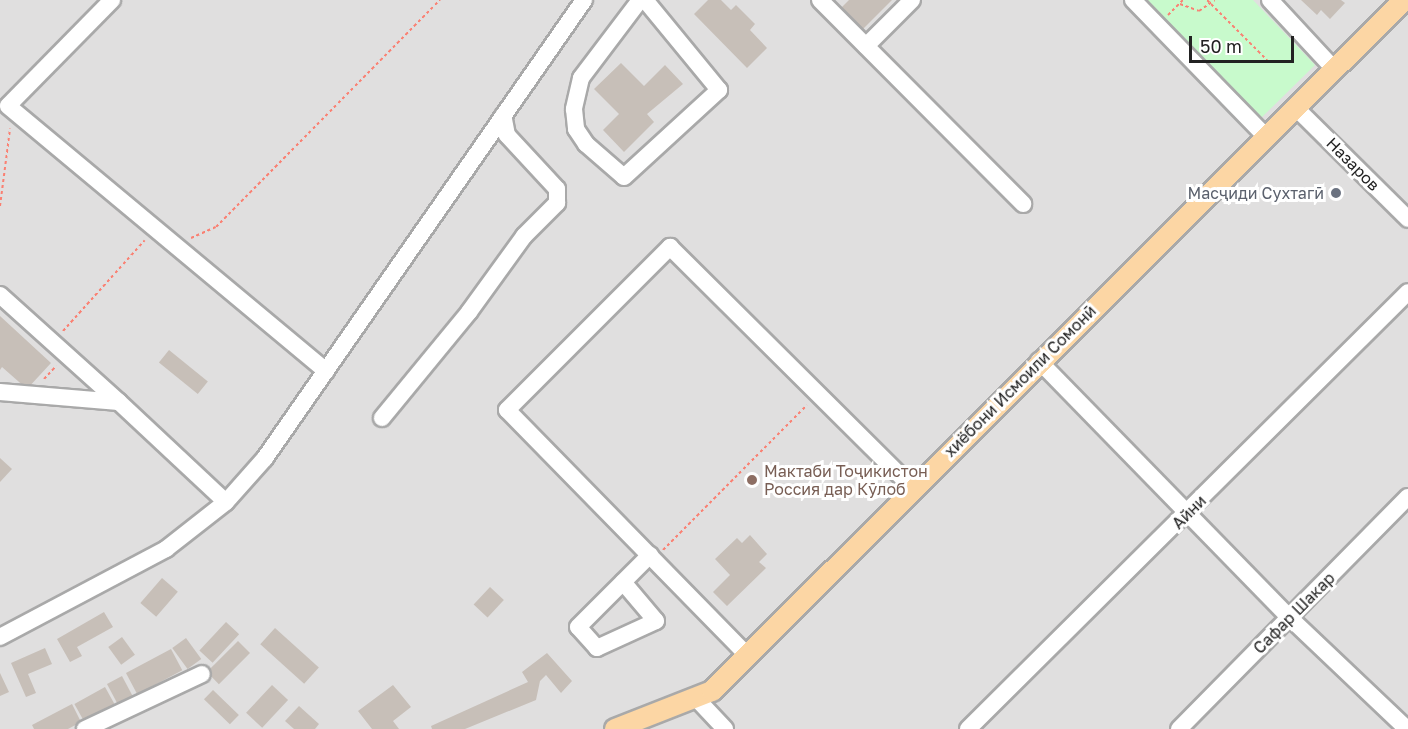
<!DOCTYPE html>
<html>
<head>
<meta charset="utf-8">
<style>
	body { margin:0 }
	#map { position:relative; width:1408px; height:729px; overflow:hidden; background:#f2efe9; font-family:"Golos Text",sans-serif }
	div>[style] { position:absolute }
	.residential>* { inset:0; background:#e0dfdf; transform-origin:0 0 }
	.park>* { inset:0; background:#c8facc }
	.building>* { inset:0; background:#c7bfb8; transform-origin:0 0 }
	.path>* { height:2px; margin-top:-1px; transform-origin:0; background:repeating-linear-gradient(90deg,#fa8072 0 3px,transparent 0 6px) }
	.roads { filter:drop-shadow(2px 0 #a9a9a9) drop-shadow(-2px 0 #a9a9a9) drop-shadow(0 2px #a9a9a9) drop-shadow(0 -2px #a9a9a9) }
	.minor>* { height:16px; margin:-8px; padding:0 8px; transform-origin:8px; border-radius:8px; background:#fff }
	.major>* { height:20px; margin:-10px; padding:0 10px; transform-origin:10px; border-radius:10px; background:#fcd6a4 }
	.dots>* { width:16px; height:16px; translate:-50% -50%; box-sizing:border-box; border:3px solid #fff; border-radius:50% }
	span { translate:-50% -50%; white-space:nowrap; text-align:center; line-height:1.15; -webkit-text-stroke:6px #fff; paint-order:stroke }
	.street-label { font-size:16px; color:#222 }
	.worship-label { font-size:16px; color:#5b616d }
	.right { translate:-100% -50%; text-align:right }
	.education-label { font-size:16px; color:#785e54 }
	.left { translate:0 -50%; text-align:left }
	.scale { position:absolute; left:1189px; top:36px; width:105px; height:27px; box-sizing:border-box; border:3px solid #222; border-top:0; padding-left:8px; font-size:18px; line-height:21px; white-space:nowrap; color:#222; -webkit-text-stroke:4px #fff; paint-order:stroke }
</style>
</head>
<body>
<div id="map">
	<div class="residential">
		<div style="left:0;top:0;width:1408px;height:729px"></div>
	</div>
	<div class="park">
		<div style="clip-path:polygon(1145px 0,1253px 0,1315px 65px,1261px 118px)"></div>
	</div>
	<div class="building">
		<div style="clip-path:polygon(708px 0,721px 0,731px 10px,736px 5px,755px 24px,750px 30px,767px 48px,747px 68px,694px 14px)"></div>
		<div style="clip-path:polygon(849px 0,892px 0,862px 30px,840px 9px)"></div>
		<div style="clip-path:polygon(1301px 0,1341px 0,1345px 3px,1330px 19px,1321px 10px,1317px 15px)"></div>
		<div style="clip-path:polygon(621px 63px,644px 86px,665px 65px,683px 84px,647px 114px,654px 122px,624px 152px,603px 130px,619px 114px,594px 89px)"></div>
		<div style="clip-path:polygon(0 316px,51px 363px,27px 389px,2px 367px,0 370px)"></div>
		<div style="left:169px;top:350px;width:50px;height:16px;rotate:39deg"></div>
		<div style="clip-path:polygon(0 458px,12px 469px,0 482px)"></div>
		<div style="clip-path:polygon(750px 535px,767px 554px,759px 562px,766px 568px,727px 606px,713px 592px,730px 575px,715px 559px,737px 538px,742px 543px)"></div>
		<div style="left:162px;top:578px;width:21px;height:33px;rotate:41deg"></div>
		<div style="left:490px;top:587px;width:19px;height:24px;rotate:43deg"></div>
		<div style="clip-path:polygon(104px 612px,113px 627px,77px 647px,82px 656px,70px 662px,57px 639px)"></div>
		<div style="left:226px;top:622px;width:18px;height:39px;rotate:43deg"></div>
		<div style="left:275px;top:628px;width:59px;height:22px;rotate:42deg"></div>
		<div style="left:122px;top:637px;width:22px;height:17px;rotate:54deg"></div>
		<div style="left:186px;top:638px;width:26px;height:17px;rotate:54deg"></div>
		<div style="left:238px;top:641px;width:17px;height:44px;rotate:45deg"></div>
		<div style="clip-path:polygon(45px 648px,52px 664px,28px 674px,36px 693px,26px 697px,11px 663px)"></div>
		<div style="left:171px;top:649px;width:24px;height:51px;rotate:62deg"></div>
		<div style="clip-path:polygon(547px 653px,572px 681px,561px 693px,546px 675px,540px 681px,536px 700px,465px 729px,432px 729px,431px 726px,528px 682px,522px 672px)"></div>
		<div style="clip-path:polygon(0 673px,9px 692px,0 696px)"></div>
		<div style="left:122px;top:676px;width:24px;height:17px;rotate:62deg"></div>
		<div style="left:272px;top:685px;width:22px;height:38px;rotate:43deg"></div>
		<div style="clip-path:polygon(393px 685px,411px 707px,393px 721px,399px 729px,372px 729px,358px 711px)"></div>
		<div style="left:105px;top:687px;width:21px;height:35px;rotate:61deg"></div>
		<div style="left:213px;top:690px;width:36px;height:13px;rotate:44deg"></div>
		<div style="clip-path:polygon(72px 704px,81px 722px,68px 729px,34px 729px,32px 725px)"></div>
		<div style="clip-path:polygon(299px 706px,319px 724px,315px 729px,294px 729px,285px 721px)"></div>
	</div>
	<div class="path">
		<div style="left:1207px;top:0;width:85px;rotate:45deg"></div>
		<div style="left:1180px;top:4px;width:20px;rotate:20deg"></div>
		<div style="left:1199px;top:11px;width:19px;rotate:-35deg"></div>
		<div style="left:1168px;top:15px;width:21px;rotate:-45deg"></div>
		<div style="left:0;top:206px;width:78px;rotate:-82.6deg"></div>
		<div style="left:191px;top:238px;width:27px;rotate:-24deg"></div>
		<div style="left:216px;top:227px;width:319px;rotate:-45.4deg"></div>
		<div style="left:63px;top:331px;width:122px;rotate:-48deg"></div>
		<div style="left:44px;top:379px;width:18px;rotate:-47deg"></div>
		<div style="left:663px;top:550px;width:204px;rotate:-45.2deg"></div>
	</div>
	<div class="roads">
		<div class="minor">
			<div style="left:112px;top:0;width:148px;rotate:134.5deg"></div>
			<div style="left:8px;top:106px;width:414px;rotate:39.8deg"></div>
			<div style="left:640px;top:0;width:98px;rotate:127.1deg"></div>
			<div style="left:581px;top:78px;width:32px;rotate:103deg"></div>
			<div style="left:574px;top:109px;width:20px;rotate:84deg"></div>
			<div style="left:576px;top:129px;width:18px;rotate:56deg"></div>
			<div style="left:586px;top:144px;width:50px;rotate:41deg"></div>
			<div style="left:624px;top:177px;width:129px;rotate:-42.5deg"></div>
			<div style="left:719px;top:90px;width:117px;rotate:-129.4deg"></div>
			<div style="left:820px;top:0;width:288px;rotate:45.1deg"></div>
			<div style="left:1133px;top:0;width:192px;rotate:45.8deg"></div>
			<div style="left:1270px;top:0;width:96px;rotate:47.1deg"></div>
			<div style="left:866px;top:46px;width:65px;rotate:-45deg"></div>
			<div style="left:1297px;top:109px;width:156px;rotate:44.7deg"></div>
			<div style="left:0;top:295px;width:160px;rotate:42deg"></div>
			<div style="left:1039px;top:361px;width:359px;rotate:45.7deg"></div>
			<div style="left:1290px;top:618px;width:161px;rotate:43.5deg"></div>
			<div style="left:0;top:392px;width:119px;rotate:4.8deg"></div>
			<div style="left:119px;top:402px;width:146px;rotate:43.1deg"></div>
			<div style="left:382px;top:418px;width:137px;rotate:-50.6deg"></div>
			<div style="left:469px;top:312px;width:94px;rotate:-54.1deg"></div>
			<div style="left:524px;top:236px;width:47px;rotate:-45deg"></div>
			<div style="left:557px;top:203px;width:14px;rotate:-90deg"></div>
			<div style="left:557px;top:189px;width:74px;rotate:-132.8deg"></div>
			<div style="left:507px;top:135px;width:20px;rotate:-101deg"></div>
			<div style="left:623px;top:582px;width:51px;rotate:49.8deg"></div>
			<div style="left:656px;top:621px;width:65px;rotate:155.4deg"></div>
			<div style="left:597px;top:648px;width:28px;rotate:-132deg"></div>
			<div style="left:578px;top:627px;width:102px;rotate:-45deg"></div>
			<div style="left:0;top:637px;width:188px;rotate:-27.9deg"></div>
			<div style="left:166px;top:549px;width:76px;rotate:-38.1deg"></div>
			<div style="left:226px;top:502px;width:59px;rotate:-48.4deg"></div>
			<div style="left:265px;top:458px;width:558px;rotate:-55.14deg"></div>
			<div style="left:747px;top:655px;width:343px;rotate:-134.4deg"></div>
			<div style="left:507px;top:410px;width:231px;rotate:-45deg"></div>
			<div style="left:670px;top:247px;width:342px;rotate:44.8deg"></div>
			<div style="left:695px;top:697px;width:44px;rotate:46.8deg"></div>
			<div style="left:85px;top:729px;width:129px;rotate:-25.2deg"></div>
			<div style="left:968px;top:729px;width:620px;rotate:-44.8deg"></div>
			<div style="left:1179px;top:729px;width:326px;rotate:-45.4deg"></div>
		</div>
		<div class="major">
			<div style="left:615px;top:729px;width:104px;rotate:-21.4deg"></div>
			<div style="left:712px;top:691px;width:978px;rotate:-44.96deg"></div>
		</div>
	</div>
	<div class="dots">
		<div style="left:1336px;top:193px;background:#6b7280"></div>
		<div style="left:752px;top:480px;background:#8d6e63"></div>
	</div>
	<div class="street-label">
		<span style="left:1353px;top:164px;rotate:45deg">Назаров</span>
		<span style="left:1020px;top:381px;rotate:-45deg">хиёбони Исмоили Сомонӣ</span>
		<span style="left:1189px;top:512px;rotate:-45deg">Айни</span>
		<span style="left:1294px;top:613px;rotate:-45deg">Сафар Шакар</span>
	</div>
	<div class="worship-label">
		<span class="right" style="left:1324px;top:193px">Масҷиди Сухтагӣ</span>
	</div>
	<div class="education-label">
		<span class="left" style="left:764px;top:480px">Мактаби Тоҷикистон<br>Россия дар Кӯлоб</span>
	</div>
	<div class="scale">50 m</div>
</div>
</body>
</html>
